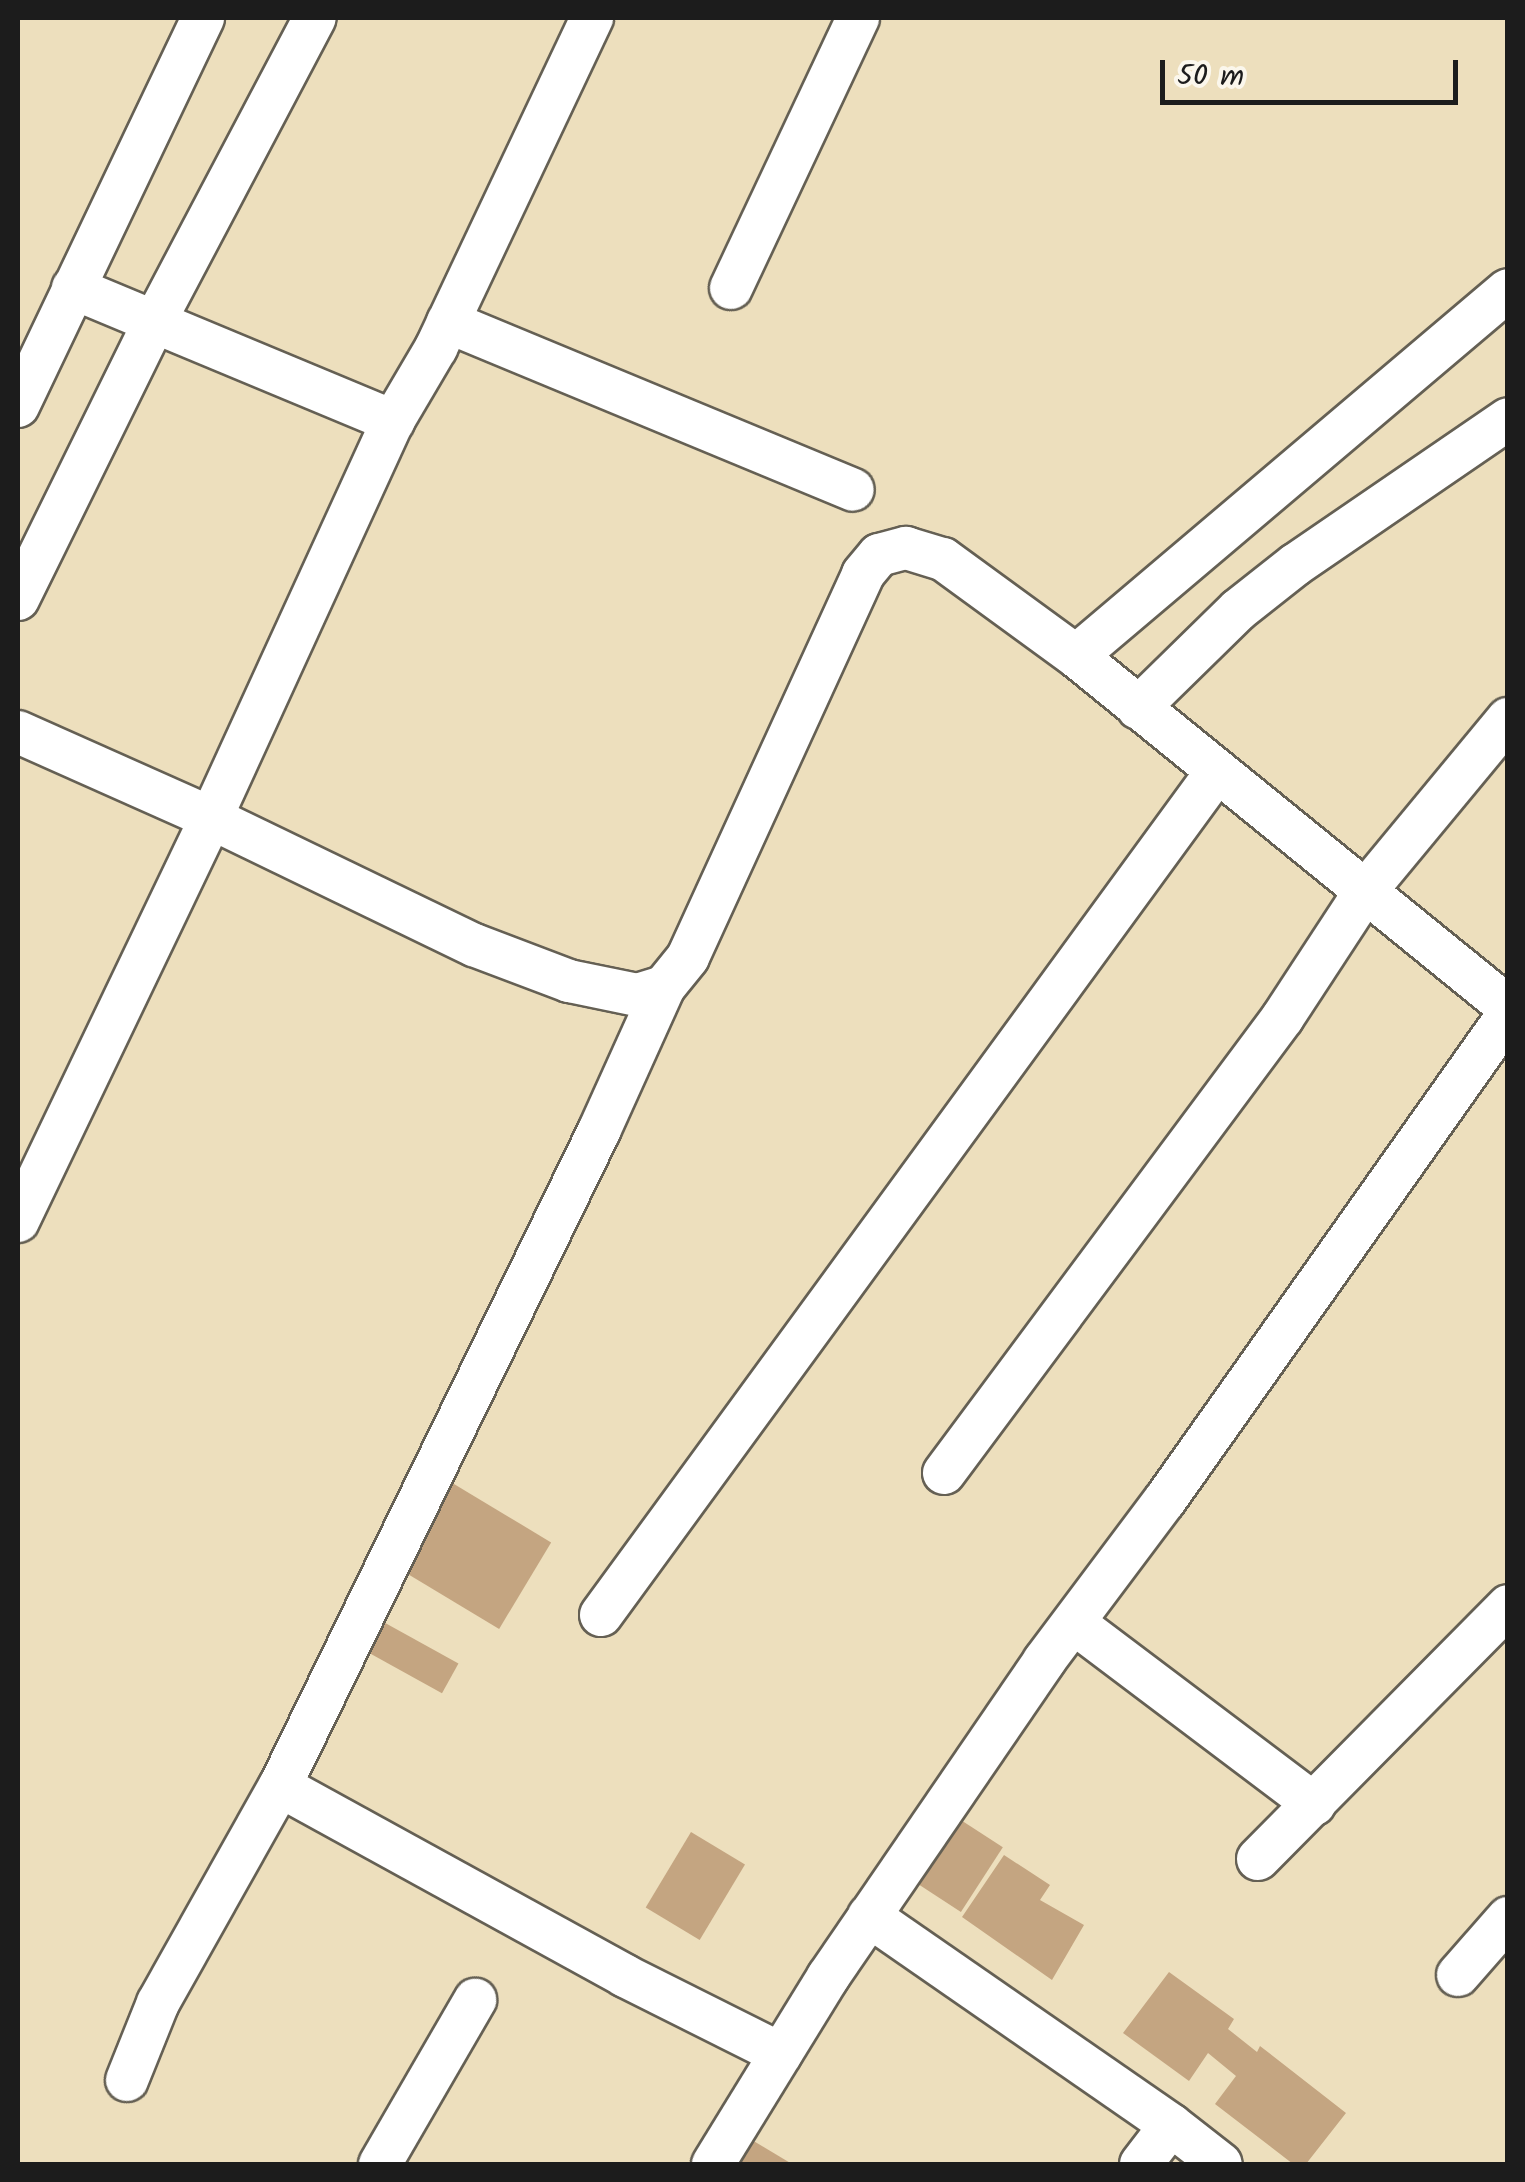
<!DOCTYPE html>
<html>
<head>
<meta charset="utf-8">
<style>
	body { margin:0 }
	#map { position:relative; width:1525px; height:2182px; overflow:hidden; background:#eddfbd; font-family:Kalam,sans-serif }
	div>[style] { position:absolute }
	.building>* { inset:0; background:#c4a581; transform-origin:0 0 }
	.roads { filter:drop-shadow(2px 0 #656054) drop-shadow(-2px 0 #656054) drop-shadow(0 2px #656054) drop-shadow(0 -2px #656054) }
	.minor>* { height:42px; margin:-21px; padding:0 21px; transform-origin:21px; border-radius:21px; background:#fff }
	span { translate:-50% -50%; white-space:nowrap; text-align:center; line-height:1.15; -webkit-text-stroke:10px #fbf7ec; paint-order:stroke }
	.frame { position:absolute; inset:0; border:20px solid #1c1c1c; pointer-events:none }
	.scale { position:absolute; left:1160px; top:60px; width:298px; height:45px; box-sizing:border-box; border:5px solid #1c1c1c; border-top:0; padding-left:12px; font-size:30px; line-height:35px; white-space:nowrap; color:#1c1c1c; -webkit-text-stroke:8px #fbf7ec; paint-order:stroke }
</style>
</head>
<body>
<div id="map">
	<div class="building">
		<div style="left:444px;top:1478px;width:125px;height:101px;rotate:31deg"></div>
		<div style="left:378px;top:1619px;width:92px;height:34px;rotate:29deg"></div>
		<div style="left:950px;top:1813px;width:63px;height:77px;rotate:33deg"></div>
		<div style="left:691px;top:1832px;width:63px;height:88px;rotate:31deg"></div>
		<div style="clip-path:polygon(1004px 1855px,1050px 1885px,1040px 1900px,1084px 1925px,1052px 1980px,962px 1917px)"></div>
		<div style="clip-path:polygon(1169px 1972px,1234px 2019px,1228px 2029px,1257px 2052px,1260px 2046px,1346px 2113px,1306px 2164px,1293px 2164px,1215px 2104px,1236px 2076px,1208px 2053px,1189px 2081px,1123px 2033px)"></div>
		<div style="clip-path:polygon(747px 2137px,792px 2164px,730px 2164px)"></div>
	</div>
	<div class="roads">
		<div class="minor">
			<div style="left:73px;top:288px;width:347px;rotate:22.6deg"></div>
			<div style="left:731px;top:288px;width:298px;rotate:-64.8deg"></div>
			<div style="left:448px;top:322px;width:438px;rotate:22.5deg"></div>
			<div style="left:18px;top:406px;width:430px;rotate:-64.5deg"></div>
			<div style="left:18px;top:599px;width:312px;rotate:-63.8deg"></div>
			<div style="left:156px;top:319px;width:340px;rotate:-62.2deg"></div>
			<div style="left:1076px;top:656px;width:566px;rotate:-40.27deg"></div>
			<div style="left:1138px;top:708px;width:140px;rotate:-44.4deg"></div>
			<div style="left:1238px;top:610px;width:73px;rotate:-38.3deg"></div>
			<div style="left:1295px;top:565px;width:258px;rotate:-34.4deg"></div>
			<div style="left:18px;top:732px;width:211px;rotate:24deg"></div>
			<div style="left:211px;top:818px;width:292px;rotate:25.8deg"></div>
			<div style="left:474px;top:945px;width:102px;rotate:20.8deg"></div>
			<div style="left:569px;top:981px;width:69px;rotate:11.6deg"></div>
			<div style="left:637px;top:995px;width:28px;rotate:-17deg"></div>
			<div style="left:664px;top:987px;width:38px;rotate:-51deg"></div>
			<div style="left:688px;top:957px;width:421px;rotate:-65.4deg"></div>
			<div style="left:863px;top:574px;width:25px;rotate:-50deg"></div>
			<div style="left:879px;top:555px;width:28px;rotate:-15deg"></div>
			<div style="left:906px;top:548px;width:39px;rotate:17deg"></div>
			<div style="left:943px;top:559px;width:165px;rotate:36.1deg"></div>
			<div style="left:1076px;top:656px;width:557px;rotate:39.09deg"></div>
			<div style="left:18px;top:1221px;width:447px;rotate:-64.4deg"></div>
			<div style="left:211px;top:818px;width:437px;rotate:-65.4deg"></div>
			<div style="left:393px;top:421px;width:85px;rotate:-59.5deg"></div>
			<div style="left:436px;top:348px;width:365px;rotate:-64.7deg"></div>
			<div style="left:944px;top:1473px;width:568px;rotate:-53.37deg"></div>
			<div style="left:1283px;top:1017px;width:148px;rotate:-56.8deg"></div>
			<div style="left:1364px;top:893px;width:226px;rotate:-50.4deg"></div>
			<div style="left:601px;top:1615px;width:1043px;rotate:-53.86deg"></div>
			<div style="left:1074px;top:1623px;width:301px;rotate:37deg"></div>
			<div style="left:280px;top:1786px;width:394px;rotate:28.8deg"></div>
			<div style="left:625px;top:1976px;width:174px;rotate:26.6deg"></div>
			<div style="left:1258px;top:1859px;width:356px;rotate:-45.3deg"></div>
			<div style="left:869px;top:1916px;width:367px;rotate:34.7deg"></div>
			<div style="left:1171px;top:2125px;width:63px;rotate:38deg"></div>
			<div style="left:1458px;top:1975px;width:76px;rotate:-48.7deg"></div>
			<div style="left:127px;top:2080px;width:83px;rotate:-68.1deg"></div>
			<div style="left:158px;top:2003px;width:249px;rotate:-60.7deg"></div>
			<div style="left:280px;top:1786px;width:729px;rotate:-64.03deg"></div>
			<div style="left:599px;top:1131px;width:158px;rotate:-65.7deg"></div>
			<div style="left:380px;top:2164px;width:190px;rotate:-59.9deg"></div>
			<div style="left:713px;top:2164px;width:220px;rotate:-58.4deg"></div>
			<div style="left:828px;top:1977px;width:383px;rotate:-55.6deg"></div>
			<div style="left:1044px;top:1661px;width:201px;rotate:-53.1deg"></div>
			<div style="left:1165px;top:1500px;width:594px;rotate:-54.73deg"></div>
			<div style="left:1141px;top:2164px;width:49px;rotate:-52.4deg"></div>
		</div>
	</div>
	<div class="frame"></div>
	<div class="scale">50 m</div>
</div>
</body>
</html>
